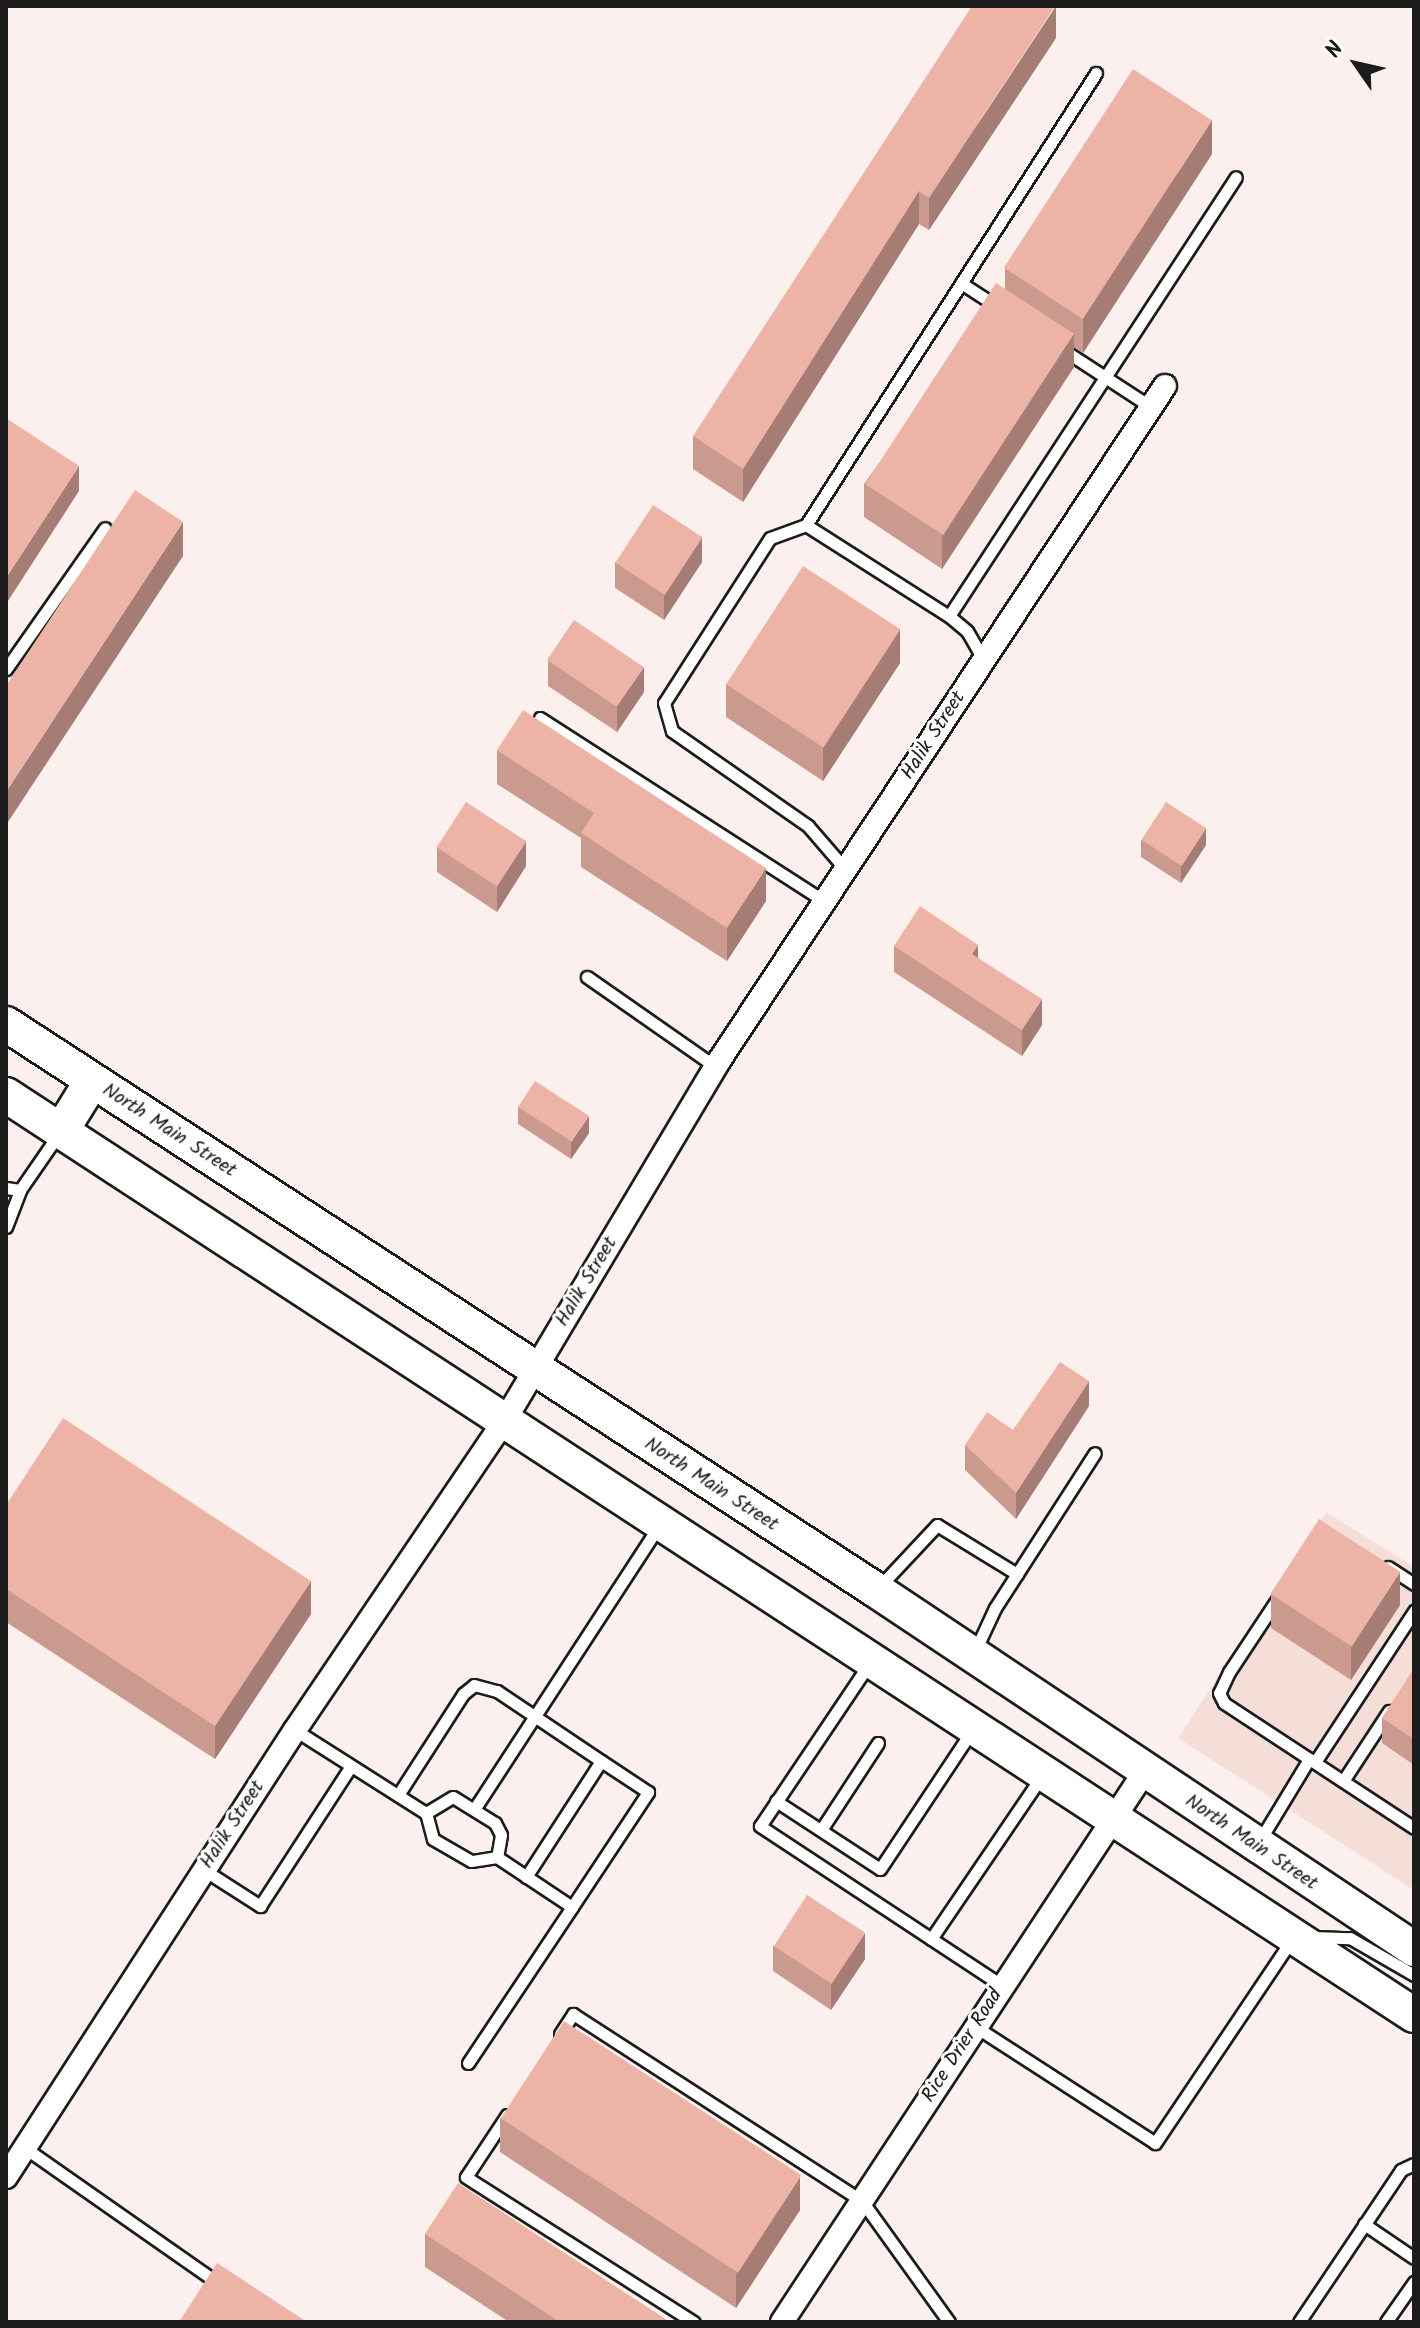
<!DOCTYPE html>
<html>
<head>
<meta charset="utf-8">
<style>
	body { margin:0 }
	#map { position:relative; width:1420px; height:2328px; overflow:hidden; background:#fbf0ed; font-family:Kalam,sans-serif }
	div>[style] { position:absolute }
	.built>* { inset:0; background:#f6ded8 }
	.roads { filter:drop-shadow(2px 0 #1c1c1c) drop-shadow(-2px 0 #1c1c1c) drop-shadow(0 2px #1c1c1c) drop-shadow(0 -2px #1c1c1c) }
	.lane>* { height:11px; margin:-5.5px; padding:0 5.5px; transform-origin:5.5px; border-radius:5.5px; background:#fff }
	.street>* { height:22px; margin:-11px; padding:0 11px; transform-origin:11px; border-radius:11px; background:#fff }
	.primary>* { height:34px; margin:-17px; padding:0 17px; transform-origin:17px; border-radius:17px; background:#fff }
	.wall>* { inset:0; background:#cb9a8f }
	.shaded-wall>* { inset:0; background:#a57d74 }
	.building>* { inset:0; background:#ecb3a6; transform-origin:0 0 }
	span { translate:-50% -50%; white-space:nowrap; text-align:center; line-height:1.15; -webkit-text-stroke:6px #fff; paint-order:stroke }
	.street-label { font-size:20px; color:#1c1c1c }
	.frame { position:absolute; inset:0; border:8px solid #1c1c1c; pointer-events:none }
	.north { position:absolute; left:1316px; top:24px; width:80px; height:80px; -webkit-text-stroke:6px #fff; paint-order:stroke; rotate:304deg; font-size:22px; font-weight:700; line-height:32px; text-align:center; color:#1c1c1c }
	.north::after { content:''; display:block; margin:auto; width:28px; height:36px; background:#1c1c1c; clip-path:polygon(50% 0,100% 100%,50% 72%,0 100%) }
</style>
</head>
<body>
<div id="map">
	<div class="built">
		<div style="clip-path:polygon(1326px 1512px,1414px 1567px,1414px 1890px,1178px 1738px)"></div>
	</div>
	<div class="roads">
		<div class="lane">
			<div style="left:1096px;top:73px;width:537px;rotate:122.68deg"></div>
			<div style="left:806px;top:525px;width:169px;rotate:32.5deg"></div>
			<div style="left:949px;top:616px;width:524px;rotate:-56.83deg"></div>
			<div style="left:961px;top:283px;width:44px;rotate:33deg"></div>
			<div style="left:1062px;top:349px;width:106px;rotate:33.1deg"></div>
			<div style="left:806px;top:525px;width:38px;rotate:160deg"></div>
			<div style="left:770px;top:538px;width:196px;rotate:122.7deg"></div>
			<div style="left:664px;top:703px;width:29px;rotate:74deg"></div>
			<div style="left:672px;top:731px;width:166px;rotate:34.9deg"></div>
			<div style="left:808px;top:826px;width:58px;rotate:49.2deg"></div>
			<div style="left:949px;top:616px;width:23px;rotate:40deg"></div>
			<div style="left:967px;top:631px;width:34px;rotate:60deg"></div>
			<div style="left:6px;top:669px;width:172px;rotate:-54.9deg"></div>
			<div style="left:540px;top:718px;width:339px;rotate:32.8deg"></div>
			<div style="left:587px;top:977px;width:157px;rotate:34.9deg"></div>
			<div style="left:6px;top:1188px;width:14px;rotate:8deg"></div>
			<div style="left:6px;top:1227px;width:40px;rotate:-69deg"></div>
			<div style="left:20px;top:1190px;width:67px;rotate:-55.4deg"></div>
			<div style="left:1388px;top:1567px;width:31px;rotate:33deg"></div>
			<div style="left:879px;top:1587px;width:85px;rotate:-46.9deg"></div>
			<div style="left:937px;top:1525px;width:94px;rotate:31.5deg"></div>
			<div style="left:1278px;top:1598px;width:89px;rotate:123.5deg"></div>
			<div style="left:1229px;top:1672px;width:23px;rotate:115deg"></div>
			<div style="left:1219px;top:1693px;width:11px;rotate:63deg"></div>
			<div style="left:1224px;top:1703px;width:227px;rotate:33.3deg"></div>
			<div style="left:975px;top:1651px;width:47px;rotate:-65.1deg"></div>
			<div style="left:995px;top:1608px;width:184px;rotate:-57.2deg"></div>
			<div style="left:869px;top:1664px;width:195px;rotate:123.9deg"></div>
			<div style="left:760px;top:1826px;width:291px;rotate:33.4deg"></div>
			<div style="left:295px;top:1730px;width:155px;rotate:32.4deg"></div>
			<div style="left:1315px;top:1762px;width:181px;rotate:-56.7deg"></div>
			<div style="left:1343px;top:1781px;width:84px;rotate:-56.7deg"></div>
			<div style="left:398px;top:1795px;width:120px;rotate:-57.2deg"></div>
			<div style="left:463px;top:1694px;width:14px;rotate:-39deg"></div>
			<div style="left:474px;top:1685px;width:24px;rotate:15deg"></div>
			<div style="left:497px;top:1691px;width:125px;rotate:33.9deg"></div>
			<div style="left:601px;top:1761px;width:138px;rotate:122.9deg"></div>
			<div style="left:453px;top:1797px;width:49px;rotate:31.8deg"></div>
			<div style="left:495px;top:1823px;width:13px;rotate:63deg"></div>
			<div style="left:501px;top:1835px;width:22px;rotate:100deg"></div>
			<div style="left:497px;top:1857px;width:26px;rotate:171deg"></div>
			<div style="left:471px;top:1861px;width:44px;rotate:-149.9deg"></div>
			<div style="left:433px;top:1839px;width:27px;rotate:-105deg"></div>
			<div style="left:426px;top:1813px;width:31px;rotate:-31deg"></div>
			<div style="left:776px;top:1801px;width:124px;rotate:33.2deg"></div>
			<div style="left:880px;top:1869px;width:168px;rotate:-56.4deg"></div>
			<div style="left:475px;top:1808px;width:335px;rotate:-56.9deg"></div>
			<div style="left:821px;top:1830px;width:104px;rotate:-56.8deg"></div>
			<div style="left:1260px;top:1840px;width:95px;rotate:-58.8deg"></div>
			<div style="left:204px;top:1870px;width:67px;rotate:32.7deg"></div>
			<div style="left:260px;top:1906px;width:167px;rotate:-57deg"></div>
			<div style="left:572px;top:1907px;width:138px;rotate:-56.5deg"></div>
			<div style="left:648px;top:1792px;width:56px;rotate:-146.6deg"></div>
			<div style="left:1312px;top:1937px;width:38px;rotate:2deg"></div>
			<div style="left:1350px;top:1938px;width:74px;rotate:30deg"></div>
			<div style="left:931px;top:1939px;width:196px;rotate:-55.8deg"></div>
			<div style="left:976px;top:2027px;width:213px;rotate:32.9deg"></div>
			<div style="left:1155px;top:2143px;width:246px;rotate:-56.1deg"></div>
			<div style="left:560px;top:2034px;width:24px;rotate:-57deg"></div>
			<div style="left:573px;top:2014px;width:344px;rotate:32.9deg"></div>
			<div style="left:862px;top:2201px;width:149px;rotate:54.3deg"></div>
			<div style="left:468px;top:2063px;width:187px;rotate:-56.3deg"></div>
			<div style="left:572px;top:1907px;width:90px;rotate:-146.3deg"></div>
			<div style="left:507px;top:2115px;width:74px;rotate:123.5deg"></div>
			<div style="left:466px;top:2177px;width:270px;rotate:32.5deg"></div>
			<div style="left:25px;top:2148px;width:239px;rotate:35deg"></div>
			<div style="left:1364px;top:2224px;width:60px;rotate:34.2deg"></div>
			<div style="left:1299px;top:2322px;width:183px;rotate:-56.1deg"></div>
			<div style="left:1401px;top:2170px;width:14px;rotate:-25deg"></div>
			<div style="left:1386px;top:2322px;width:49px;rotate:-55deg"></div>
		</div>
		<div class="street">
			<div style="left:6px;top:2177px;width:532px;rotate:-57.12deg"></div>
			<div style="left:295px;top:1730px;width:374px;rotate:-55.9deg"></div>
			<div style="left:505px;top:1420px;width:418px;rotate:-59.2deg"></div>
			<div style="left:719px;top:1061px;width:809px;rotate:-56.55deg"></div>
			<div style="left:782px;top:2322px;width:660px;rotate:-56.62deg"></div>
		</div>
		<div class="primary">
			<div style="left:6px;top:1024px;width:1038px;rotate:33.05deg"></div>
			<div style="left:876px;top:1590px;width:647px;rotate:33.71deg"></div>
			<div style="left:6px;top:1095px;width:1682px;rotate:33.16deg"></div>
			<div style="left:61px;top:1131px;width:59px;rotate:-58.2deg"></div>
		</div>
	</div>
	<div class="wall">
		<div style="clip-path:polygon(1056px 38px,929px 230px,919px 224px,743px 502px,693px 469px,693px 436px)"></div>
		<div style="clip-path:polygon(1212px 154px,1083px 353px,1074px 347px,1074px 367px,942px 569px,864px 517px,864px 484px,1005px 289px,1005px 268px)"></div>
		<div style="clip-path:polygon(615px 562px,702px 562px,664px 620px,615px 588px)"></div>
		<div style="clip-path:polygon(548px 660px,644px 692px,617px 732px,548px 686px)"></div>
		<div style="clip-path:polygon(900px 663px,823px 781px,726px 717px,726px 684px)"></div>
		<div style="clip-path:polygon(497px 750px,766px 901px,727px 961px,581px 867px,581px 838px,497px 784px)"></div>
		<div style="clip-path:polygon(1141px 840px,1206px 845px,1181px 883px,1141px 857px)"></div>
		<div style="clip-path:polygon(437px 847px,526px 866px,497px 912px,437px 872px)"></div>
		<div style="clip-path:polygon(894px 946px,978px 957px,1042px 1025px,1022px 1056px,894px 972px)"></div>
		<div style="clip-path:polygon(518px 1107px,589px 1133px,571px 1159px,518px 1124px)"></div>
		<div style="clip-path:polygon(1089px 1406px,1016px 1519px,965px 1470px,965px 1445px)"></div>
		<div style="clip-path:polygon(6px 1505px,311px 1614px,215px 1759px,6px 1622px)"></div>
		<div style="clip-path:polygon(1271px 1594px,1400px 1605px,1351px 1680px,1271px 1628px)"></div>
		<div style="clip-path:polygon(1414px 1669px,1414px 1765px,1382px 1743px,1382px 1718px)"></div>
		<div style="clip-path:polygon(773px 1946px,865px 1959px,831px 2010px,773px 1971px)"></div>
		<div style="clip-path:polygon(500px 2118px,800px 2210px,736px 2308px,500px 2152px)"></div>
		<div style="clip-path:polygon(425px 2234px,670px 2322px,509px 2322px,425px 2267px)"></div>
	</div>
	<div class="shaded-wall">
		<div style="clip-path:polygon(1056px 6px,1056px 38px,929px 230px,929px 198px)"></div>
		<div style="clip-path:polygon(1212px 120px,1212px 154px,1083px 353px,1083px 319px)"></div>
		<div style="clip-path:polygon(919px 191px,919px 224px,743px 502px,743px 469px)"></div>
		<div style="clip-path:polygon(1074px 333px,1074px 367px,942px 569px,942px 535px)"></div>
		<div style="clip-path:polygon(79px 466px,79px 491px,6px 604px,6px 578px)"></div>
		<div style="clip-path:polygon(183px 522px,183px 556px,6px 825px,6px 792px)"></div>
		<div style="clip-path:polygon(702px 537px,702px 562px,664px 620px,664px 595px)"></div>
		<div style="clip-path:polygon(900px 629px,900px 663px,823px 781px,823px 747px)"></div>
		<div style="clip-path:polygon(644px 667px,644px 692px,617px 732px,617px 706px)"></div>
		<div style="clip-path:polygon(1206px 828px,1206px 845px,1181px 883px,1181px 866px)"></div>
		<div style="clip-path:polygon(526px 841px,526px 866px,497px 912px,497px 886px)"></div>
		<div style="clip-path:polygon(766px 868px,766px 901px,727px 961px,727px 928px)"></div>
		<div style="clip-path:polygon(978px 945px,978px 970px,972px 954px)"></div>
		<div style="clip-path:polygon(1042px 999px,1042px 1025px,1022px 1056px,1022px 1030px)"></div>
		<div style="clip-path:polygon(589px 1116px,589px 1133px,571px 1159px,571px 1142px)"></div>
		<div style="clip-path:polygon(1089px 1381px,1089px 1406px,1016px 1519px,1016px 1493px)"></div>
		<div style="clip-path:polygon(1400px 1572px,1400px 1605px,1351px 1680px,1351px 1646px)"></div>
		<div style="clip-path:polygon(311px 1581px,311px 1614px,215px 1759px,215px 1726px)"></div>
		<div style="clip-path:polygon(865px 1933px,865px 1959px,831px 2010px,831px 1984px)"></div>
		<div style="clip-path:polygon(800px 2177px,800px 2210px,736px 2308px,736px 2274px)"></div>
	</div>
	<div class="building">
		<div style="clip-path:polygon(972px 6px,1055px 6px,929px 198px,919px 191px,743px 469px,693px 436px)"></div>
		<div style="left:1133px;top:69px;width:94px;height:237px;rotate:33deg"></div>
		<div style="left:996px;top:283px;width:93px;height:240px;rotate:33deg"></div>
		<div style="clip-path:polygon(6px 418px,79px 466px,6px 578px)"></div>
		<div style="clip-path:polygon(135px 490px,183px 522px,6px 792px,6px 686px)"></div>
		<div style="left:653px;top:505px;width:59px;height:69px;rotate:33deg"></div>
		<div style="left:803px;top:566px;width:116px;height:141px;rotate:33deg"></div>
		<div style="left:574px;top:620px;width:84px;height:48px;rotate:34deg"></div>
		<div style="clip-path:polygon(523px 710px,766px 868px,727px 928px,581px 833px,594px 813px,497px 750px)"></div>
		<div style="left:466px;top:802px;width:72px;height:54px;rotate:33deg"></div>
		<div style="left:1166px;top:802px;width:48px;height:45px;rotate:33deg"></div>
		<div style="clip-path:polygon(920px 906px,978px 945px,972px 954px,1042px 999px,1022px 1030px,894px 946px)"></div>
		<div style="left:535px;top:1081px;width:64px;height:31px;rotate:33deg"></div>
		<div style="clip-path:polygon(1060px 1362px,1089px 1381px,1016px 1493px,965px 1445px,987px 1412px,1013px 1430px)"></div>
		<div style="clip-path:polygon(63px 1418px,311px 1581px,215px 1726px,6px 1589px,6px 1505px)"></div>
		<div style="left:1319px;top:1519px;width:97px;height:89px;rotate:33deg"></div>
		<div style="clip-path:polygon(1414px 1669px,1414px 1739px,1382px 1718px)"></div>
		<div style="left:807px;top:1895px;width:69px;height:61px;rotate:33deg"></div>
		<div style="left:564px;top:2021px;width:283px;height:116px;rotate:33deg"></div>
		<div style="clip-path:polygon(458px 2183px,670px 2322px,560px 2322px,425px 2234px)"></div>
		<div style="clip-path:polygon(217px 2263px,307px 2322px,179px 2322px)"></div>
	</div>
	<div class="street-label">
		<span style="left:934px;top:736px;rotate:-57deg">Halik Street</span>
		<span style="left:169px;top:1131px;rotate:33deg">North Main Street</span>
		<span style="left:587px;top:1282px;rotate:-59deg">Halik Street</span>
		<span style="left:711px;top:1485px;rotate:33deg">North Main Street</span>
		<span style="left:233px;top:1825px;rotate:-57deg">Halik Street</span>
		<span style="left:1251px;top:1843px;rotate:34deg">North Main Street</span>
		<span style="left:963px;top:2046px;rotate:-57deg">Rice Drier Road</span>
	</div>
	<div class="frame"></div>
	<div class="north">N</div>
</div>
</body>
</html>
